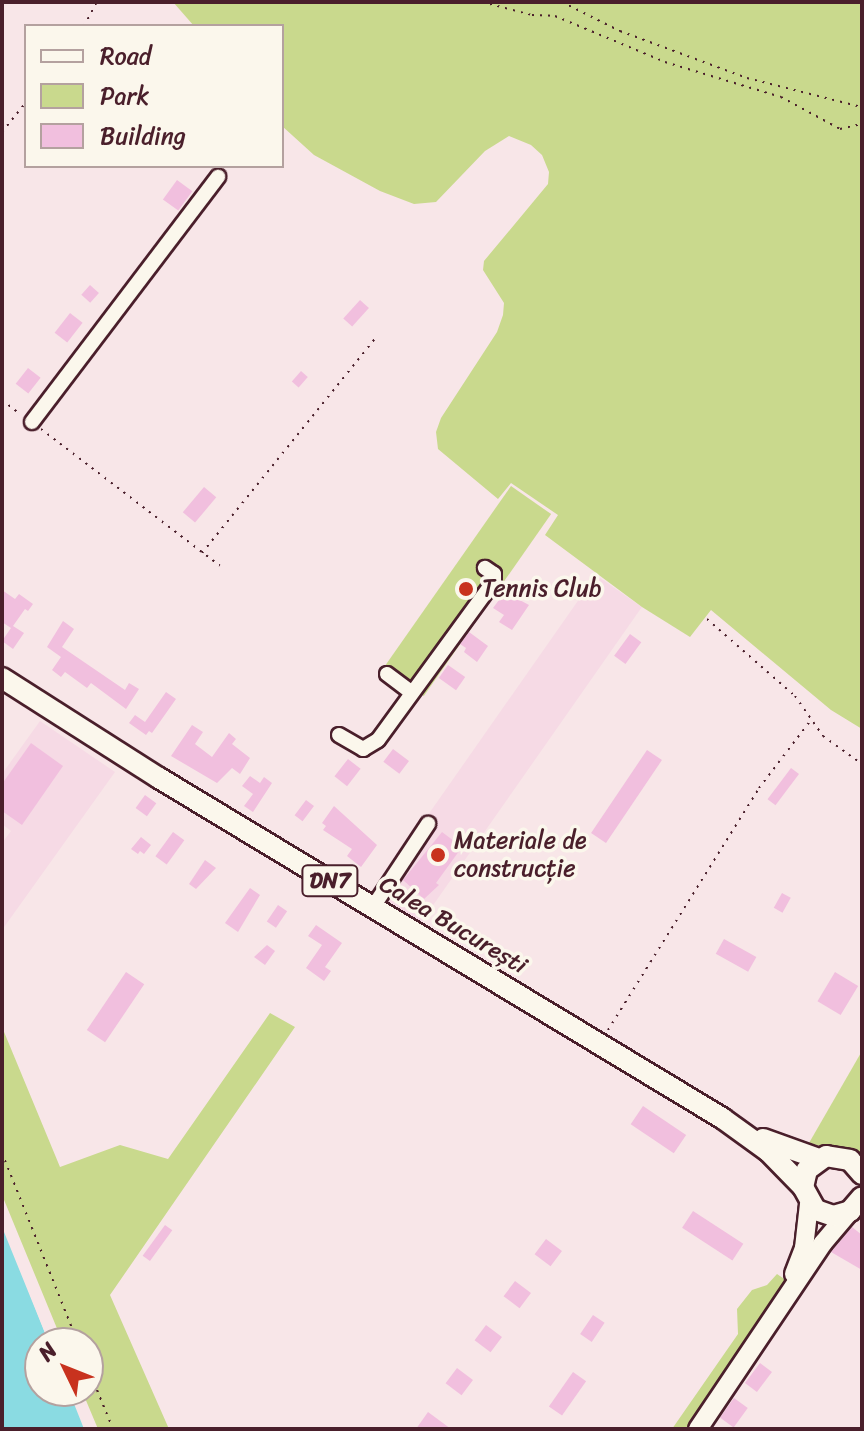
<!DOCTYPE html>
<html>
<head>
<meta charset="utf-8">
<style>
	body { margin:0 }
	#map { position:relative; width:864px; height:1431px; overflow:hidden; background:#f8e6e8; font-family:Sriracha,sans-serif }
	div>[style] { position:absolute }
	.built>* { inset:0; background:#f6dae5; transform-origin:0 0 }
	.green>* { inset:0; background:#c9d98d; transform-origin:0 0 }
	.water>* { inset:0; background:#8adbe2 }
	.pier>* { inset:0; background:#f8e6e8 }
	.building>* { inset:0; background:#f1bfde; transform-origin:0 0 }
	.path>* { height:2px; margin-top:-1px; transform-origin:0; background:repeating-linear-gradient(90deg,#4a1f2b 0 2px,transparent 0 8px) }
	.roads { filter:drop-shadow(2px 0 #4a1f2b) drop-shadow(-2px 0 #4a1f2b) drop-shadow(0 2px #4a1f2b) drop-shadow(0 -2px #4a1f2b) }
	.minor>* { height:14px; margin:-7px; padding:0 7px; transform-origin:7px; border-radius:7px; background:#fbf7ec }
	.major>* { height:18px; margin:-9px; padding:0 9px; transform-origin:9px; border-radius:9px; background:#fbf7ec }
	.highway>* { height:20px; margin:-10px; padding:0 10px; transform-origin:10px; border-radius:10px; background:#fbf7ec }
	.dots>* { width:22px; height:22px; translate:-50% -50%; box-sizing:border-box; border:4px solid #fbf7ec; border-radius:50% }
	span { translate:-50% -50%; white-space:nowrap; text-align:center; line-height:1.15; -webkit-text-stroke:7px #fbf7ec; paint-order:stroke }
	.shield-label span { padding:2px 6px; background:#fbf7ec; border:2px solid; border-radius:6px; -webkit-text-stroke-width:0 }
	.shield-label { font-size:22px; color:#4a1f2b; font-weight:700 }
	.poi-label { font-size:24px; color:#4a1f2b }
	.left { translate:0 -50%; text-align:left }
	.street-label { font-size:24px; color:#4a1f2b }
	.frame { position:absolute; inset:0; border:4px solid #4a1f2b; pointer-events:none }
	.legend { position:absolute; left:24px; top:24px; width:260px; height:144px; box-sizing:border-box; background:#fbf7ec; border:2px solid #b4a19f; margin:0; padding:10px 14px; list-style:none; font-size:24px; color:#4a1f2b }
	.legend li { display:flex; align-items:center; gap:16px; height:40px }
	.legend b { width:40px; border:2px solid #b4a19f }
	.north { position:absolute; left:24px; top:1327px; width:80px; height:80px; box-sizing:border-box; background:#fbf7ec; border:2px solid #b4a19f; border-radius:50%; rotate:313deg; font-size:22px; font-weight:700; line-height:32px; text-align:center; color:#4a1f2b }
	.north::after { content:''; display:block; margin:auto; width:28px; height:36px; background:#c8321e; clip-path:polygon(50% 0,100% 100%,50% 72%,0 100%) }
</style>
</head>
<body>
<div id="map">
	<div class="built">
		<div style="left:596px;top:575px;width:56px;height:394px;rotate:35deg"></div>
		<div style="clip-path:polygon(40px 721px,115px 772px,2px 930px,2px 843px,11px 831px,2px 824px,2px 774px)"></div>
	</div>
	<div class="green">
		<div style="clip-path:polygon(173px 2px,862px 2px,862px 729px,831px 710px,711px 610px,690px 637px,642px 607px,545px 535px,558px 515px,511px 483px,498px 499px,438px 449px,436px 432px,441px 418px,497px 332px,503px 315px,504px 303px,483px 270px,484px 261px,548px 184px,549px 172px,542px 155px,531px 145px,509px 136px,485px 151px,436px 202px,414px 204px,380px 191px,314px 155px,282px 126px,282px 26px,194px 26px)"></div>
		<div style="left:511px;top:486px;width:49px;height:222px;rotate:35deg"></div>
		<div style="clip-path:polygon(270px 1013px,295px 1027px,110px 1295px,169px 1429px,98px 1429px,82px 1391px,88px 1391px,88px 1343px,63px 1343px,2px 1195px,2px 1027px,60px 1167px,120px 1145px,168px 1159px)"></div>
		<div style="clip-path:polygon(862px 1051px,862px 1156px,809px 1143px)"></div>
		<div style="clip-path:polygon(777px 1274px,799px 1289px,704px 1429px,672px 1429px,738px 1334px,737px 1309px,752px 1290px,767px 1285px)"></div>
	</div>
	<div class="water">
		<div style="clip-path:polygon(2px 1227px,49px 1343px,40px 1343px,40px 1391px,69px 1391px,84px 1429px,2px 1429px)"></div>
	</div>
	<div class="pier">
		<div style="clip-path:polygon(2px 1223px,6px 1225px,53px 1343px,49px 1343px)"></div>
	</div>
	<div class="building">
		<div style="left:177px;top:180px;width:19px;height:24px;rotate:36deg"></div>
		<div style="left:90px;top:285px;width:12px;height:13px;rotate:42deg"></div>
		<div style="left:360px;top:300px;width:12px;height:25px;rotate:42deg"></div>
		<div style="left:70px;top:313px;width:16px;height:25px;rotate:38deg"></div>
		<div style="left:28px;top:368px;width:16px;height:20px;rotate:38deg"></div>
		<div style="left:301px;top:371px;width:9px;height:14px;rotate:41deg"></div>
		<div style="left:204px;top:487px;width:16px;height:33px;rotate:40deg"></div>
		<div style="clip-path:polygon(2px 590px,15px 599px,19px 594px,33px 604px,28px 611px,25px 609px,13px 626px,24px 633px,13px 649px,2px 641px,11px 628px,2px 622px)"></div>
		<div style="clip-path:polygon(505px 592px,529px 605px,512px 630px,499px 622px,504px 615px,493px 608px)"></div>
		<div style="clip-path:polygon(63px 621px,74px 629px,62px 647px,125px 690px,129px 683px,139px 689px,126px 709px,91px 683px,87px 688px,65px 672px,61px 677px,52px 670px,61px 657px,47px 647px)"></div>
		<div style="clip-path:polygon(469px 632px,488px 646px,477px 662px,464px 652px,466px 648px,460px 644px)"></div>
		<div style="left:630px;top:634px;width:14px;height:27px;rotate:36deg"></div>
		<div style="left:448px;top:665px;width:21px;height:16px;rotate:35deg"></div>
		<div style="clip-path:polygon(166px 692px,176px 699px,152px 733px,149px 731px,146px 735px,129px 723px,135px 715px,145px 722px)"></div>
		<div style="clip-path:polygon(192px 725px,203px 732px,195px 744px,212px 757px,229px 733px,236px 739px,232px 744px,250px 758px,240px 774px,232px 768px,217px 783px,171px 756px)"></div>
		<div style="clip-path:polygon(31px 743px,63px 766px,22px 825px,2px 811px,2px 784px)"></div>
		<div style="left:393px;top:749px;width:20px;height:16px;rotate:37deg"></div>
		<div style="left:647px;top:750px;width:18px;height:100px;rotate:34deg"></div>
		<div style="left:348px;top:759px;width:16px;height:22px;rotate:38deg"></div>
		<div style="left:791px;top:768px;width:10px;height:39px;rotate:37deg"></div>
		<div style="clip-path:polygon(250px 776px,260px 783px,264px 777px,272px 783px,253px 812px,244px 806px,253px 794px,242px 786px)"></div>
		<div style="left:145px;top:795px;width:14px;height:16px;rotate:36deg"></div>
		<div style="left:306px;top:800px;width:10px;height:19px;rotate:37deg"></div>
		<div style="clip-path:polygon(334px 806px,377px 845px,361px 867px,347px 856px,352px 849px,323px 830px,326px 826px,322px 823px)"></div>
		<div style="left:173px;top:832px;width:14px;height:30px;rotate:36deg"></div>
		<div style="clip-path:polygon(442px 832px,462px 847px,436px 883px,439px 885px,424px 899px,403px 880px)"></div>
		<div style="clip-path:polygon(141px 837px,151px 845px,144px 854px,140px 851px,138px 854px,131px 849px)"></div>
		<div style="clip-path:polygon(205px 860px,216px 868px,196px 889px,189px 884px)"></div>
		<div style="clip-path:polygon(250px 888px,260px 895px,238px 932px,225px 923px)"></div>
		<div style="left:782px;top:893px;width:10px;height:17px;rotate:29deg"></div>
		<div style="left:278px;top:905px;width:11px;height:20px;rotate:34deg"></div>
		<div style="clip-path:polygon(316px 925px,342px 943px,325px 967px,331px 971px,324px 981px,306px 968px,322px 945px,308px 936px)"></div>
		<div style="left:724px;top:939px;width:37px;height:17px;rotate:29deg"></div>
		<div style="clip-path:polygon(267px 945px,275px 951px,265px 965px,254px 957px)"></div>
		<div style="left:126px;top:972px;width:22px;height:70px;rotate:34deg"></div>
		<div style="left:835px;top:972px;width:27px;height:34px;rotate:31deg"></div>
		<div style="left:643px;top:1106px;width:52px;height:22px;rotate:34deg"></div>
		<div style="left:693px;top:1211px;width:60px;height:20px;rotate:33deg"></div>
		<div style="left:165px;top:1225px;width:9px;height:38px;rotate:36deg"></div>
		<div style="clip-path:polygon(852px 1227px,862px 1235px,862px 1270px,831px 1252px)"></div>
		<div style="left:546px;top:1239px;width:20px;height:19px;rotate:37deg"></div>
		<div style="left:515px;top:1281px;width:20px;height:19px;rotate:37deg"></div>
		<div style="left:593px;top:1315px;width:14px;height:23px;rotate:34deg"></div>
		<div style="left:486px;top:1325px;width:20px;height:19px;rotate:37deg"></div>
		<div style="left:760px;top:1363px;width:15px;height:25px;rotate:37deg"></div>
		<div style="left:457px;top:1368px;width:20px;height:19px;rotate:37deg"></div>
		<div style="left:573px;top:1372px;width:16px;height:42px;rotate:35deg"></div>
		<div style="left:734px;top:1398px;width:17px;height:24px;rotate:36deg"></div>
		<div style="clip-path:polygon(428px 1412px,451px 1429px,416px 1429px)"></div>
	</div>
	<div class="path">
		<div style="left:482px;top:2px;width:52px;rotate:14.6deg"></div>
		<div style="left:532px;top:15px;width:23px;rotate:2deg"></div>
		<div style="left:555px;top:16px;width:119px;rotate:22.7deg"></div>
		<div style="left:665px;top:62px;width:121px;rotate:16.8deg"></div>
		<div style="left:781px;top:97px;width:67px;rotate:28.5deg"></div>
		<div style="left:840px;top:129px;width:23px;rotate:-13deg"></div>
		<div style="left:562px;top:2px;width:65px;rotate:26.6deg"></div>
		<div style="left:620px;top:31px;width:135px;rotate:20.3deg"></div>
		<div style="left:747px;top:78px;width:119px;rotate:14.2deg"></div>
		<div style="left:84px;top:26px;width:27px;rotate:-62deg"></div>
		<div style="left:2px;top:132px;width:38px;rotate:-51deg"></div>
		<div style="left:2px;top:400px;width:23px;rotate:38deg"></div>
		<div style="left:41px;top:429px;width:225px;rotate:37.4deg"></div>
		<div style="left:202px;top:553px;width:279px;rotate:-51.1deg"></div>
		<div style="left:707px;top:619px;width:117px;rotate:41.2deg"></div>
		<div style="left:795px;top:696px;width:49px;rotate:55deg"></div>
		<div style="left:823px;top:736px;width:48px;rotate:35.7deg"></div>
		<div style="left:608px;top:1030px;width:285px;rotate:-58deg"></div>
		<div style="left:759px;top:788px;width:86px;rotate:-52.6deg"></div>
		<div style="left:2px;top:1153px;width:205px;rotate:68.2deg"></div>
		<div style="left:88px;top:1368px;width:66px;rotate:67.7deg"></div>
	</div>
	<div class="roads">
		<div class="minor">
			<div style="left:32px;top:422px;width:308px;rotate:-52.8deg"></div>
			<div style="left:387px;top:674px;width:31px;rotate:37deg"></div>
			<div style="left:339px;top:735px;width:28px;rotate:30deg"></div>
			<div style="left:363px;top:749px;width:17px;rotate:-31deg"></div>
			<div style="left:378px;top:740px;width:197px;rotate:-53.9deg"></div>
			<div style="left:494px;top:581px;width:7px;rotate:-90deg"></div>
			<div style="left:494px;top:574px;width:11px;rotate:-146deg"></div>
			<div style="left:373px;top:907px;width:100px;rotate:-56.5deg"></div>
		</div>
		<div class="major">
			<div style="left:794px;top:1274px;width:28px;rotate:-69deg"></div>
			<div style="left:804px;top:1248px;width:44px;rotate:-83.5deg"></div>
			<div style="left:698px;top:1429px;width:224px;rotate:-56.1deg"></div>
			<div style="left:823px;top:1243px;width:42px;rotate:-49.8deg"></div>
		</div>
		<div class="highway">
			<div style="left:2px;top:678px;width:186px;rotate:32.5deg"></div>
			<div style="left:159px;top:778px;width:658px;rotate:31.13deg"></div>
			<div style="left:722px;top:1118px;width:57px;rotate:35.7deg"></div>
			<div style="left:768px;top:1151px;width:50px;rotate:45.8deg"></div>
			<div style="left:763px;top:1139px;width:59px;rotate:19.7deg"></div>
			<div style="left:862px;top:1174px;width:18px;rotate:-131deg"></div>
			<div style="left:850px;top:1160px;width:24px;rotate:-171deg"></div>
			<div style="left:826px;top:1156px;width:24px;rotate:144deg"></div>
			<div style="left:807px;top:1170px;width:17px;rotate:103deg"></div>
			<div style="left:803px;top:1187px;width:26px;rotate:61deg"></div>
			<div style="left:816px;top:1210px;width:18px;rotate:19deg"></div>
			<div style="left:833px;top:1216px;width:18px;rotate:-16deg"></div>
			<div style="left:850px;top:1211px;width:18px;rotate:-49deg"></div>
		</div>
	</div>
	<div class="dots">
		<div style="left:466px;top:589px;background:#c8321e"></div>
		<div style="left:438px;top:855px;background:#c8321e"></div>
	</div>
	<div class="shield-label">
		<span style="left:330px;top:881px">DN7</span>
	</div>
	<div class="poi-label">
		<span class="left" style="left:482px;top:589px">Tennis Club</span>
		<span class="left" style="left:454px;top:855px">Materiale de<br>construcție</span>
	</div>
	<div class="street-label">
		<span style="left:453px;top:925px;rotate:31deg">Calea București</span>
	</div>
	<div class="frame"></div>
	<ul class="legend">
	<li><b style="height:10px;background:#fbf7ec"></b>Road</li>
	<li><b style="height:22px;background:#c9d98d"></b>Park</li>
	<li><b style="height:22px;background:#f1bfde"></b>Building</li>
	</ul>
	<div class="north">N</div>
</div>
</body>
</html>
